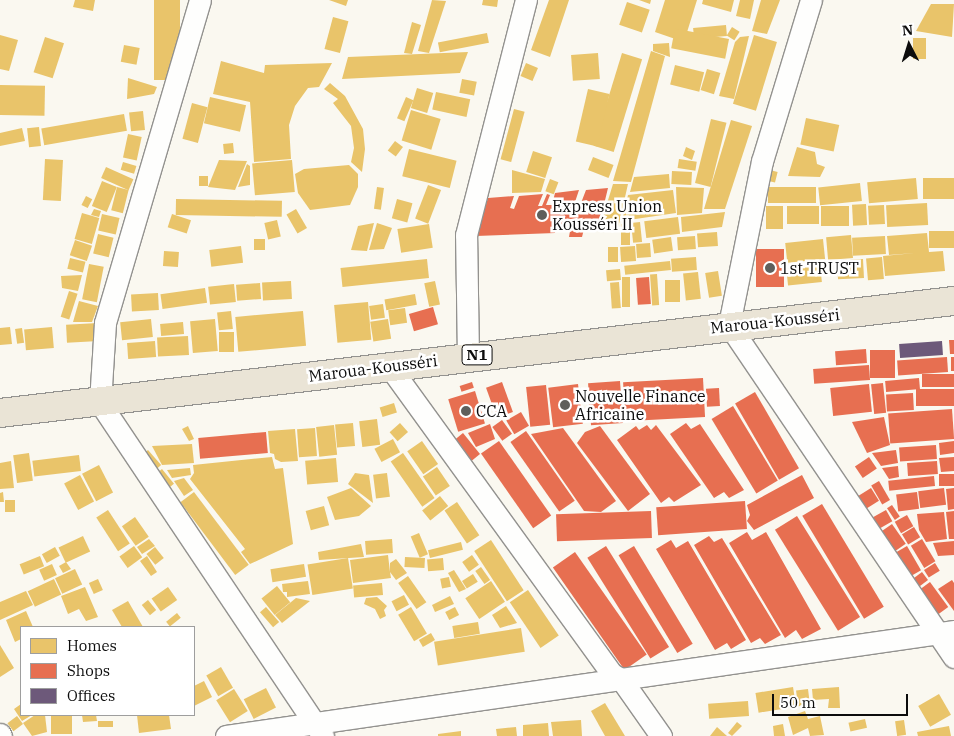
<!DOCTYPE html>
<html>
<head>
<meta charset="utf-8">
<style>
	body { margin:0 }
	#map { position:relative; width:954px; height:736px; overflow:hidden; background:#faf8f0; font-family:"IBM Plex Serif",serif }
	div>[style] { position:absolute }
	.homes>* { inset:0; background:#e9c46a; transform-origin:0 0 }
	.shops>* { inset:0; background:#e76f51; transform-origin:0 0 }
	.offices>* { inset:0; background:#6d597a; transform-origin:0 0 }
	.roads { filter:drop-shadow(1px 0 #93928f) drop-shadow(-1px 0 #93928f) drop-shadow(0 1px #93928f) drop-shadow(0 -1px #93928f) }
	.minor>* { height:21px; margin:-10.5px; padding:0 10.5px; transform-origin:10.5px; border-radius:10.5px; background:#fefefd }
	.trunk>* { height:28px; margin:-14px; padding:0 14px; transform-origin:14px; border-radius:14px; background:#eae4d6 }
	.dots>* { width:14px; height:14px; translate:-50% -50%; box-sizing:border-box; border:2px solid #fff; border-radius:50% }
	span { translate:-50% -50%; white-space:nowrap; text-align:center; line-height:1.15; -webkit-text-stroke:5px #fff; paint-order:stroke }
	.shield-label span { padding:1px 4px; background:#fff; border:1px solid; border-radius:4px; -webkit-text-stroke-width:0 }
	.shield-label { font-size:15px; color:#0c0c0c; font-weight:700 }
	.poi-label { font-size:16px; color:#0c0c0c }
	.left { translate:0 -50%; text-align:left }
	.street-label { font-size:16px; color:#0c0c0c }
	.legend { position:absolute; left:20px; top:626px; width:175px; height:90px; box-sizing:border-box; background:#fff; border:1px solid #9e9e9e; margin:0; padding:6px 9px; list-style:none; font-size:15px; color:#0c0c0c }
	.legend li { display:flex; align-items:center; gap:10px; height:25px }
	.legend b { width:25px; border:1px solid #9e9e9e }
	.north { position:absolute; left:884px; top:20px; width:50px; height:50px; -webkit-text-stroke:4px #fff; paint-order:stroke; rotate:355deg; font-size:14px; font-weight:700; line-height:20px; text-align:center; color:#0c0c0c }
	.north::after { content:''; display:block; margin:auto; width:18px; height:22px; background:#0c0c0c; clip-path:polygon(50% 0,100% 100%,50% 72%,0 100%) }
	.scale { position:absolute; left:772px; top:694px; width:136px; height:22px; box-sizing:border-box; border:2px solid #0c0c0c; border-top:0; padding-left:6px; font-size:15px; line-height:18px; white-space:nowrap; color:#0c0c0c; -webkit-text-stroke:4px #fff; paint-order:stroke }
</style>
</head>
<body>
<div id="map">
	<div class="homes">
		<div style="clip-path:polygon(75px 0,95px 0,93px 11px,73px 7px)"></div>
		<div style="left:154px;top:0;width:26px;height:80px"></div>
		<div style="clip-path:polygon(329px 0,348px 0,346px 6px)"></div>
		<div style="clip-path:polygon(432px 0,446px 1px,429px 53px,418px 51px)"></div>
		<div style="clip-path:polygon(483px 0,498px 0,497px 7px,482px 5px)"></div>
		<div style="clip-path:polygon(549px 0,569px 0,550px 57px,531px 50px)"></div>
		<div style="clip-path:polygon(639px 0,651px 0,650px 4px)"></div>
		<div style="clip-path:polygon(665px 0,697px 0,684px 42px,655px 32px)"></div>
		<div style="clip-path:polygon(703px 0,734px 0,731px 12px,702px 4px)"></div>
		<div style="clip-path:polygon(740px 0,754px 0,750px 19px,736px 16px)"></div>
		<div style="clip-path:polygon(761px 0,780px 0,767px 34px,752px 31px)"></div>
		<div style="left:627px;top:2px;width:24px;height:24px;rotate:19deg"></div>
		<div style="clip-path:polygon(931px 4px,954px 4px,952px 37px,916px 31px)"></div>
		<div style="left:333px;top:17px;width:16px;height:33px;rotate:15deg"></div>
		<div style="clip-path:polygon(412px 22px,421px 25px,412px 54px,404px 53px)"></div>
		<div style="left:726px;top:25px;width:11px;height:33px;rotate:85deg"></div>
		<div style="left:732px;top:27px;width:9px;height:10px;rotate:32deg"></div>
		<div style="left:487px;top:33px;width:10px;height:50px;rotate:79deg"></div>
		<div style="clip-path:polygon(0 35px,18px 40px,9px 71px,0 69px)"></div>
		<div style="left:754px;top:35px;width:24px;height:72px;rotate:17deg"></div>
		<div style="clip-path:polygon(749px 36px,734px 99px,719px 96px,735px 42px,740px 37px)"></div>
		<div style="left:45px;top:37px;width:20px;height:37px;rotate:18deg"></div>
		<div style="left:913px;top:38px;width:13px;height:21px"></div>
		<div style="left:729px;top:39px;width:20px;height:55px;rotate:101deg"></div>
		<div style="clip-path:polygon(669px 43px,670px 57px,653px 51px,653px 44px)"></div>
		<div style="left:124px;top:45px;width:16px;height:17px;rotate:11deg"></div>
		<div style="clip-path:polygon(651px 51px,665px 56px,631px 182px,613px 181px)"></div>
		<div style="clip-path:polygon(468px 52px,460px 73px,342px 79px,348px 57px)"></div>
		<div style="left:598px;top:53px;width:26px;height:27px;rotate:86deg"></div>
		<div style="left:622px;top:53px;width:21px;height:97px;rotate:17deg"></div>
		<div style="clip-path:polygon(221px 61px,264px 73px,265px 65px,332px 63px,319px 87px,308px 88px,295px 106px,289px 125px,291px 159px,254px 162px,250px 102px,213px 94px)"></div>
		<div style="left:526px;top:63px;width:13px;height:14px;rotate:23deg"></div>
		<div style="left:675px;top:65px;width:30px;height:20px;rotate:14deg"></div>
		<div style="left:707px;top:69px;width:14px;height:22px;rotate:17deg"></div>
		<div style="clip-path:polygon(128px 78px,157px 87px,154px 94px,127px 99px)"></div>
		<div style="left:462px;top:79px;width:15px;height:14px;rotate:11deg"></div>
		<div style="clip-path:polygon(330px 83px,345px 96px,363px 129px,365px 149px,362px 172px,351px 162px,354px 148px,351px 126px,333px 103px,338px 99px,324px 89px)"></div>
		<div style="left:0;top:85px;width:45px;height:30px;rotate:1deg"></div>
		<div style="left:417px;top:88px;width:17px;height:21px;rotate:17deg"></div>
		<div style="left:588px;top:89px;width:22px;height:54px;rotate:13deg"></div>
		<div style="left:436px;top:92px;width:35px;height:18px;rotate:12deg"></div>
		<div style="left:210px;top:97px;width:37px;height:27px;rotate:13deg"></div>
		<div style="left:406px;top:97px;width:8px;height:23px;rotate:23deg"></div>
		<div style="left:192px;top:103px;width:16px;height:37px;rotate:15deg"></div>
		<div style="left:514px;top:109px;width:11px;height:52px;rotate:15deg"></div>
		<div style="left:411px;top:110px;width:31px;height:32px;rotate:17deg"></div>
		<div style="left:143px;top:111px;width:19px;height:14px;rotate:84deg"></div>
		<div style="left:124px;top:114px;width:17px;height:84px;rotate:80deg"></div>
		<div style="left:806px;top:118px;width:34px;height:27px;rotate:12deg"></div>
		<div style="left:711px;top:119px;width:16px;height:66px;rotate:14deg"></div>
		<div style="clip-path:polygon(731px 120px,752px 126px,725px 209px,704px 209px)"></div>
		<div style="left:39px;top:127px;width:19px;height:12px;rotate:84deg"></div>
		<div style="clip-path:polygon(22px 128px,25px 141px,0 146px,0 133px)"></div>
		<div style="left:128px;top:134px;width:14px;height:24px;rotate:12deg"></div>
		<div style="left:395px;top:141px;width:10px;height:12px;rotate:37deg"></div>
		<div style="left:233px;top:143px;width:10px;height:10px;rotate:84deg"></div>
		<div style="clip-path:polygon(686px 147px,695px 151px,692px 160px,683px 156px)"></div>
		<div style="clip-path:polygon(797px 147px,815px 152px,817px 164px,825px 167px,820px 177px,788px 176px)"></div>
		<div style="left:409px;top:149px;width:49px;height:28px;rotate:14deg"></div>
		<div style="left:533px;top:151px;width:20px;height:22px;rotate:18deg"></div>
		<div style="left:593px;top:157px;width:22px;height:14px;rotate:21deg"></div>
		<div style="left:45px;top:159px;width:18px;height:41px;rotate:3deg"></div>
		<div style="left:679px;top:159px;width:18px;height:9px;rotate:9deg"></div>
		<div style="clip-path:polygon(219px 160px,247px 161px,235px 190px,208px 187px)"></div>
		<div style="left:292px;top:160px;width:32px;height:40px;rotate:85deg"></div>
		<div style="left:123px;top:162px;width:14px;height:8px;rotate:17deg"></div>
		<div style="clip-path:polygon(247px 164px,250px 166px,250px 185px,238px 187px)"></div>
		<div style="clip-path:polygon(349px 165px,358px 174px,358px 187px,350px 205px,310px 210px,298px 193px,295px 174px,304px 169px)"></div>
		<div style="left:106px;top:167px;width:30px;height:12px;rotate:24deg"></div>
		<div style="left:766px;top:169px;width:12px;height:11px;rotate:14deg"></div>
		<div style="clip-path:polygon(512px 170px,545px 179px,541px 192px,512px 193px)"></div>
		<div style="left:672px;top:171px;width:20px;height:13px;rotate:3deg"></div>
		<div style="clip-path:polygon(669px 174px,670px 188px,630px 192px,634px 177px)"></div>
		<div style="left:199px;top:176px;width:9px;height:10px"></div>
		<div style="left:916px;top:178px;width:21px;height:49px;rotate:85deg"></div>
		<div style="left:954px;top:178px;width:21px;height:31px;rotate:90deg"></div>
		<div style="left:550px;top:179px;width:9px;height:13px;rotate:21deg"></div>
		<div style="left:102px;top:181px;width:16px;height:27px;rotate:22deg"></div>
		<div style="left:860px;top:183px;width:18px;height:42px;rotate:84deg"></div>
		<div style="clip-path:polygon(613px 184px,628px 184px,618px 228px,601px 223px)"></div>
		<div style="left:428px;top:185px;width:14px;height:36px;rotate:21deg"></div>
		<div style="left:117px;top:187px;width:12px;height:24px;rotate:14deg"></div>
		<div style="left:377px;top:187px;width:7px;height:22px;rotate:8deg"></div>
		<div style="clip-path:polygon(676px 187px,704px 188px,702px 213px,677px 215px)"></div>
		<div style="left:816px;top:187px;width:16px;height:48px;rotate:90deg"></div>
		<div style="clip-path:polygon(673px 190px,676px 213px,622px 221px,628px 195px)"></div>
		<div style="left:86px;top:196px;width:7px;height:10px;rotate:27deg"></div>
		<div style="left:176px;top:199px;width:106px;height:16px;rotate:1deg"></div>
		<div style="left:397px;top:199px;width:16px;height:20px;rotate:15deg"></div>
		<div style="left:927px;top:203px;width:22px;height:41px;rotate:87deg"></div>
		<div style="left:866px;top:204px;width:21px;height:14px;rotate:87deg"></div>
		<div style="left:884px;top:205px;width:19px;height:16px;rotate:87deg"></div>
		<div style="left:783px;top:206px;width:23px;height:17px;rotate:90deg"></div>
		<div style="left:819px;top:206px;width:18px;height:32px;rotate:90deg"></div>
		<div style="left:821px;top:206px;width:28px;height:20px"></div>
		<div style="clip-path:polygon(94px 209px,101px 211px,99px 217px,91px 215px)"></div>
		<div style="left:296px;top:209px;width:22px;height:11px;rotate:60deg"></div>
		<div style="clip-path:polygon(725px 212px,722px 227px,682px 232px,681px 217px)"></div>
		<div style="left:82px;top:213px;width:18px;height:27px;rotate:16deg"></div>
		<div style="left:102px;top:214px;width:18px;height:17px;rotate:13deg"></div>
		<div style="left:172px;top:214px;width:20px;height:14px;rotate:18deg"></div>
		<div style="left:678px;top:217px;width:17px;height:34px;rotate:83deg"></div>
		<div style="left:277px;top:220px;width:17px;height:13px;rotate:77deg"></div>
		<div style="left:640px;top:222px;width:20px;height:9px;rotate:84deg"></div>
		<div style="clip-path:polygon(374px 223px,367px 251px,351px 250px,358px 226px)"></div>
		<div style="clip-path:polygon(377px 223px,392px 228px,384px 249px,369px 250px)"></div>
		<div style="left:429px;top:224px;width:24px;height:32px;rotate:81deg"></div>
		<div style="left:621px;top:224px;width:9px;height:21px"></div>
		<div style="left:954px;top:231px;width:17px;height:25px;rotate:90deg"></div>
		<div style="left:717px;top:232px;width:14px;height:20px;rotate:86deg"></div>
		<div style="clip-path:polygon(927px 233px,929px 252px,943px 251px,945px 271px,885px 276px,883px 256px,915px 253px,889px 255px,887px 236px)"></div>
		<div style="left:98px;top:234px;width:16px;height:20px;rotate:14deg"></div>
		<div style="left:851px;top:235px;width:23px;height:25px;rotate:85deg"></div>
		<div style="left:695px;top:236px;width:13px;height:18px;rotate:86deg"></div>
		<div style="left:885px;top:236px;width:18px;height:33px;rotate:87deg"></div>
		<div style="left:671px;top:237px;width:14px;height:19px;rotate:82deg"></div>
		<div style="left:254px;top:239px;width:11px;height:11px"></div>
		<div style="left:823px;top:239px;width:20px;height:38px;rotate:84deg"></div>
		<div style="left:75px;top:240px;width:18px;height:16px;rotate:19deg"></div>
		<div style="left:650px;top:243px;width:14px;height:14px;rotate:86deg"></div>
		<div style="left:241px;top:246px;width:17px;height:32px;rotate:83deg"></div>
		<div style="left:635px;top:246px;width:15px;height:15px;rotate:86deg"></div>
		<div style="left:608px;top:247px;width:10px;height:15px"></div>
		<div style="left:164px;top:251px;width:15px;height:15px;rotate:4deg"></div>
		<div style="left:696px;top:257px;width:13px;height:25px;rotate:86deg"></div>
		<div style="left:882px;top:257px;width:22px;height:16px;rotate:85deg"></div>
		<div style="left:70px;top:258px;width:16px;height:11px;rotate:14deg"></div>
		<div style="left:427px;top:259px;width:19px;height:87px;rotate:84deg"></div>
		<div style="left:863px;top:259px;width:19px;height:26px;rotate:87deg"></div>
		<div style="left:670px;top:261px;width:9px;height:46px;rotate:84deg"></div>
		<div style="left:89px;top:264px;width:15px;height:36px;rotate:11deg"></div>
		<div style="left:820px;top:264px;width:18px;height:34px;rotate:84deg"></div>
		<div style="left:620px;top:269px;width:11px;height:14px;rotate:85deg"></div>
		<div style="left:718px;top:271px;width:25px;height:13px;rotate:81deg"></div>
		<div style="left:698px;top:272px;width:27px;height:15px;rotate:84deg"></div>
		<div style="left:657px;top:274px;width:31px;height:7px;rotate:86deg"></div>
		<div style="clip-path:polygon(82px 275px,78px 291px,62px 288px,61px 276px)"></div>
		<div style="left:622px;top:277px;width:8px;height:30px"></div>
		<div style="left:665px;top:280px;width:15px;height:22px"></div>
		<div style="left:291px;top:281px;width:18px;height:29px;rotate:87deg"></div>
		<div style="left:435px;top:281px;width:24px;height:11px;rotate:78deg"></div>
		<div style="left:619px;top:282px;width:26px;height:9px;rotate:86deg"></div>
		<div style="left:260px;top:283px;width:16px;height:24px;rotate:86deg"></div>
		<div style="left:234px;top:284px;width:18px;height:26px;rotate:84deg"></div>
		<div style="left:205px;top:288px;width:15px;height:45px;rotate:82deg"></div>
		<div style="left:69px;top:291px;width:9px;height:27px;rotate:18deg"></div>
		<div style="left:158px;top:293px;width:17px;height:27px;rotate:87deg"></div>
		<div style="left:415px;top:294px;width:11px;height:31px;rotate:80deg"></div>
		<div style="clip-path:polygon(79px 301px,98px 306px,92px 322px,73px 322px)"></div>
		<div style="left:368px;top:302px;width:38px;height:34px;rotate:85deg"></div>
		<div style="left:383px;top:304px;width:14px;height:14px;rotate:82deg"></div>
		<div style="left:405px;top:308px;width:15px;height:17px;rotate:82deg"></div>
		<div style="left:231px;top:311px;width:18px;height:14px;rotate:84deg"></div>
		<div style="left:303px;top:311px;width:35px;height:68px;rotate:85deg"></div>
		<div style="left:151px;top:319px;width:18px;height:31px;rotate:84deg"></div>
		<div style="left:215px;top:319px;width:32px;height:25px;rotate:85deg"></div>
		<div style="left:388px;top:319px;width:20px;height:18px;rotate:81deg"></div>
		<div style="left:183px;top:322px;width:12px;height:23px;rotate:85deg"></div>
		<div style="left:98px;top:323px;width:18px;height:32px;rotate:87deg"></div>
		<div style="clip-path:polygon(10px 327px,12px 344px,0 345px,0 328px)"></div>
		<div style="left:52px;top:327px;width:21px;height:28px;rotate:85deg"></div>
		<div style="left:22px;top:328px;width:15px;height:7px;rotate:82deg"></div>
		<div style="left:219px;top:332px;width:15px;height:20px"></div>
		<div style="left:188px;top:336px;width:19px;height:31px;rotate:87deg"></div>
		<div style="left:155px;top:341px;width:16px;height:28px;rotate:86deg"></div>
		<div style="left:394px;top:403px;width:10px;height:15px;rotate:73deg"></div>
		<div style="left:377px;top:419px;width:26px;height:18px;rotate:83deg"></div>
		<div style="left:353px;top:423px;width:23px;height:18px;rotate:85deg"></div>
		<div style="left:400px;top:423px;width:12px;height:14px;rotate:48deg"></div>
		<div style="left:334px;top:425px;width:30px;height:18px;rotate:84deg"></div>
		<div style="clip-path:polygon(188px 426px,194px 439px,189px 441px,182px 429px)"></div>
		<div style="left:315px;top:428px;width:28px;height:18px;rotate:86deg"></div>
		<div style="clip-path:polygon(295px 429px,298px 461px,281px 462px,275px 459px,274px 454px,270px 453px,268px 431px)"></div>
		<div style="left:393px;top:439px;width:15px;height:21px;rotate:62deg"></div>
		<div style="left:422px;top:441px;width:28px;height:18px;rotate:55deg"></div>
		<div style="clip-path:polygon(192px 444px,194px 463px,162px 465px,152px 446px)"></div>
		<div style="left:148px;top:450px;width:20px;height:8px;rotate:49deg"></div>
		<div style="left:29px;top:453px;width:28px;height:16px;rotate:82deg"></div>
		<div style="left:403px;top:453px;width:55px;height:15px;rotate:55deg"></div>
		<div style="left:79px;top:455px;width:16px;height:47px;rotate:83deg"></div>
		<div style="clip-path:polygon(272px 457px,275px 469px,283px 468px,293px 544px,250px 564px,241px 552px,245px 549px,190px 479px,194px 473px,193px 465px)"></div>
		<div style="left:336px;top:458px;width:24px;height:31px;rotate:85deg"></div>
		<div style="clip-path:polygon(11px 461px,14px 488px,0 489px,0 463px)"></div>
		<div style="left:99px;top:465px;width:31px;height:19px;rotate:63deg"></div>
		<div style="left:437px;top:467px;width:23px;height:17px;rotate:56deg"></div>
		<div style="clip-path:polygon(190px 468px,191px 475px,172px 478px,167px 470px)"></div>
		<div style="left:162px;top:469px;width:19px;height:8px;rotate:51deg"></div>
		<div style="clip-path:polygon(355px 473px,369px 475px,373px 503px,348px 484px)"></div>
		<div style="left:387px;top:473px;width:24px;height:14px;rotate:83deg"></div>
		<div style="left:80px;top:475px;width:30px;height:18px;rotate:62deg"></div>
		<div style="clip-path:polygon(184px 478px,193px 490px,184px 496px,174px 481px)"></div>
		<div style="clip-path:polygon(351px 488px,371px 506px,359px 516px,335px 520px,327px 497px)"></div>
		<div style="clip-path:polygon(3px 492px,4px 502px,0 502px,0 493px)"></div>
		<div style="left:194px;top:492px;width:91px;height:17px;rotate:53deg"></div>
		<div style="left:440px;top:496px;width:13px;height:23px;rotate:51deg"></div>
		<div style="left:5px;top:500px;width:10px;height:12px"></div>
		<div style="left:457px;top:502px;width:40px;height:15px;rotate:56deg"></div>
		<div style="left:324px;top:506px;width:20px;height:19px;rotate:75deg"></div>
		<div style="left:108px;top:510px;width:40px;height:14px;rotate:57deg"></div>
		<div style="left:135px;top:517px;width:24px;height:16px;rotate:55deg"></div>
		<div style="left:419px;top:533px;width:23px;height:9px;rotate:67deg"></div>
		<div style="left:83px;top:536px;width:17px;height:27px;rotate:65deg"></div>
		<div style="clip-path:polygon(149px 539px,155px 546px,142px 554px,137px 547px)"></div>
		<div style="left:392px;top:539px;width:14px;height:27px;rotate:86deg"></div>
		<div style="left:491px;top:540px;width:60px;height:20px;rotate:57deg"></div>
		<div style="left:461px;top:542px;width:8px;height:34px;rotate:76deg"></div>
		<div style="clip-path:polygon(361px 544px,364px 557px,319px 560px,318px 552px)"></div>
		<div style="left:134px;top:546px;width:14px;height:18px;rotate:54deg"></div>
		<div style="left:55px;top:547px;width:10px;height:15px;rotate:61deg"></div>
		<div style="left:155px;top:547px;width:14px;height:11px;rotate:51deg"></div>
		<div style="clip-path:polygon(388px 555px,390px 572px,390px 563px,396px 559px,407px 573px,396px 580px,390px 572px,391px 578px,353px 583px,350px 560px)"></div>
		<div style="left:472px;top:555px;width:12px;height:12px;rotate:55deg"></div>
		<div style="left:40px;top:556px;width:11px;height:22px;rotate:68deg"></div>
		<div style="clip-path:polygon(147px 556px,157px 572px,151px 576px,140px 561px)"></div>
		<div style="left:405px;top:557px;width:20px;height:10px;rotate:3deg"></div>
		<div style="left:348px;top:558px;width:31px;height:41px;rotate:81deg"></div>
		<div style="left:443px;top:558px;width:12px;height:16px;rotate:85deg"></div>
		<div style="clip-path:polygon(66px 562px,71px 569px,63px 573px,59px 566px)"></div>
		<div style="left:52px;top:564px;width:12px;height:14px;rotate:66deg"></div>
		<div style="left:304px;top:564px;width:13px;height:34px;rotate:81deg"></div>
		<div style="left:481px;top:567px;width:16px;height:7px;rotate:55deg"></div>
		<div style="left:75px;top:569px;width:17px;height:22px;rotate:65deg"></div>
		<div style="clip-path:polygon(454px 570px,466px 589px,459px 592px,448px 573px)"></div>
		<div style="left:473px;top:574px;width:9px;height:13px;rotate:58deg"></div>
		<div style="left:408px;top:576px;width:32px;height:12px;rotate:55deg"></div>
		<div style="left:449px;top:577px;width:10px;height:9px;rotate:79deg"></div>
		<div style="left:54px;top:579px;width:17px;height:29px;rotate:65deg"></div>
		<div style="left:98px;top:579px;width:12px;height:10px;rotate:66deg"></div>
		<div style="clip-path:polygon(308px 581px,310px 594px,287px 597px,287px 592px,283px 592px,282px 584px)"></div>
		<div style="left:491px;top:581px;width:25px;height:31px;rotate:56deg"></div>
		<div style="left:382px;top:583px;width:12px;height:29px;rotate:85deg"></div>
		<div style="left:277px;top:586px;width:21px;height:20px;rotate:51deg"></div>
		<div style="clip-path:polygon(85px 587px,98px 617px,86px 621px,79px 609px,68px 614px,61px 596px)"></div>
		<div style="left:168px;top:587px;width:16px;height:20px;rotate:55deg"></div>
		<div style="left:528px;top:590px;width:55px;height:22px;rotate:56deg"></div>
		<div style="clip-path:polygon(26px 591px,33px 605px,0 620px,0 602px)"></div>
		<div style="left:404px;top:595px;width:11px;height:14px;rotate:63deg"></div>
		<div style="clip-path:polygon(450px 596px,454px 604px,435px 612px,432px 605px)"></div>
		<div style="clip-path:polygon(377px 597px,387px 606px,384px 610px,386px 616px,380px 619px,375px 609px,364px 604px,366px 598px)"></div>
		<div style="clip-path:polygon(296px 598px,310px 601px,282px 623px,275px 615px)"></div>
		<div style="left:148px;top:600px;width:13px;height:8px;rotate:51deg"></div>
		<div style="clip-path:polygon(128px 601px,143px 627px,122px 627px,112px 610px)"></div>
		<div style="clip-path:polygon(506px 606px,517px 623px,500px 628px,492px 615px)"></div>
		<div style="left:266px;top:607px;width:20px;height:8px;rotate:49deg"></div>
		<div style="left:411px;top:607px;width:31px;height:15px;rotate:59deg"></div>
		<div style="left:455px;top:607px;width:9px;height:11px;rotate:63deg"></div>
		<div style="clip-path:polygon(26px 611px,33px 627px,21px 627px,21px 639px,15px 642px,6px 620px)"></div>
		<div style="left:177px;top:613px;width:6px;height:14px;rotate:51deg"></div>
		<div style="left:478px;top:622px;width:12px;height:26px;rotate:81deg"></div>
		<div style="left:521px;top:628px;width:24px;height:88px;rotate:81deg"></div>
		<div style="left:431px;top:633px;width:8px;height:14px;rotate:60deg"></div>
		<div style="clip-path:polygon(0 645px,14px 668px,0 677px)"></div>
		<div style="left:221px;top:667px;width:24px;height:17px;rotate:60deg"></div>
		<div style="clip-path:polygon(204px 681px,212px 697px,194px 706px,194px 686px)"></div>
		<div style="left:793px;top:687px;width:20px;height:38px;rotate:81deg"></div>
		<div style="clip-path:polygon(839px 687px,840px 708px,828px 708px,829px 699px,813px 700px,812px 689px)"></div>
		<div style="left:266px;top:688px;width:22px;height:25px;rotate:63deg"></div>
		<div style="left:234px;top:689px;width:26px;height:21px;rotate:58deg"></div>
		<div style="left:808px;top:689px;width:16px;height:12px;rotate:83deg"></div>
		<div style="left:939px;top:694px;width:24px;height:24px;rotate:60deg"></div>
		<div style="left:748px;top:701px;width:15px;height:40px;rotate:86deg"></div>
		<div style="clip-path:polygon(605px 703px,625px 736px,605px 736px,591px 711px)"></div>
		<div style="clip-path:polygon(21px 704px,21px 715px,32px 715px,22px 721px,14px 709px)"></div>
		<div style="clip-path:polygon(805px 711px,808px 719px,820px 716px,824px 735px,810px 736px,808px 728px,793px 735px,788px 717px)"></div>
		<div style="clip-path:polygon(35px 715px,45px 715px,47px 732px,32px 736px,23px 723px)"></div>
		<div style="clip-path:polygon(82px 715px,96px 715px,97px 721px,83px 722px)"></div>
		<div style="clip-path:polygon(137px 715px,169px 715px,171px 729px,139px 733px)"></div>
		<div style="left:17px;top:716px;width:10px;height:12px;rotate:53deg"></div>
		<div style="left:51px;top:716px;width:21px;height:18px"></div>
		<div style="left:865px;top:719px;width:9px;height:17px;rotate:77deg"></div>
		<div style="clip-path:polygon(581px 720px,582px 736px,553px 736px,551px 722px)"></div>
		<div style="left:904px;top:720px;width:15px;height:9px;rotate:82deg"></div>
		<div style="left:98px;top:721px;width:15px;height:6px"></div>
		<div style="clip-path:polygon(737px 722px,742px 726px,732px 736px,728px 733px)"></div>
		<div style="clip-path:polygon(548px 723px,549px 736px,523px 736px,523px 725px)"></div>
		<div style="clip-path:polygon(783px 724px,785px 736px,774px 736px,773px 726px)"></div>
		<div style="clip-path:polygon(949px 726px,951px 736px,918px 736px,917px 732px)"></div>
		<div style="clip-path:polygon(516px 727px,517px 736px,497px 736px,496px 729px)"></div>
		<div style="clip-path:polygon(717px 727px,727px 736px,710px 736px)"></div>
		<div style="clip-path:polygon(461px 731px,461px 736px,438px 736px,438px 734px)"></div>
	</div>
	<div class="shops">
		<div style="clip-path:polygon(608px 188px,600px 221px,584px 229px,582px 237px,569px 237px,571px 225px,556px 225px,555px 233px,476px 236px,488px 198px,514px 196px,510px 208px,514px 209px,519px 196px,543px 194px,538px 206px,542px 206px,547px 194px,550px 195px,546px 205px,552px 205px,555px 193px,579px 190px,575px 202px,581px 203px,586px 190px)"></div>
		<div style="left:756px;top:249px;width:28px;height:38px"></div>
		<div style="left:649px;top:277px;width:27px;height:13px;rotate:86deg"></div>
		<div style="left:433px;top:307px;width:18px;height:25px;rotate:74deg"></div>
		<div style="clip-path:polygon(949px 340px,954px 340px,954px 354px,950px 354px)"></div>
		<div style="left:866px;top:349px;width:14px;height:31px;rotate:86deg"></div>
		<div style="left:870px;top:350px;width:25px;height:28px"></div>
		<div style="left:947px;top:357px;width:15px;height:50px;rotate:86deg"></div>
		<div style="left:951px;top:357px;width:3px;height:14px"></div>
		<div style="left:869px;top:365px;width:15px;height:56px;rotate:86deg"></div>
		<div style="left:954px;top:374px;width:13px;height:32px;rotate:90deg"></div>
		<div style="left:703px;top:378px;width:39px;height:80px;rotate:87deg"></div>
		<div style="left:919px;top:378px;width:11px;height:34px;rotate:85deg"></div>
		<div style="left:620px;top:381px;width:42px;height:32px;rotate:86deg"></div>
		<div style="left:472px;top:382px;width:6px;height:13px;rotate:72deg"></div>
		<div style="left:502px;top:382px;width:32px;height:17px;rotate:70deg"></div>
		<div style="left:883px;top:383px;width:30px;height:12px;rotate:84deg"></div>
		<div style="left:578px;top:384px;width:40px;height:30px;rotate:83deg"></div>
		<div style="left:869px;top:384px;width:28px;height:39px;rotate:84deg"></div>
		<div style="left:546px;top:385px;width:40px;height:20px;rotate:84deg"></div>
		<div style="left:719px;top:388px;width:18px;height:13px;rotate:87deg"></div>
		<div style="left:954px;top:389px;width:17px;height:38px;rotate:90deg"></div>
		<div style="left:475px;top:391px;width:34px;height:28px;rotate:73deg"></div>
		<div style="left:755px;top:392px;width:88px;height:23px;rotate:60deg"></div>
		<div style="left:913px;top:393px;width:17px;height:27px;rotate:87deg"></div>
		<div style="left:733px;top:406px;width:87px;height:25px;rotate:59deg"></div>
		<div style="left:952px;top:409px;width:30px;height:64px;rotate:86deg"></div>
		<div style="left:521px;top:412px;width:16px;height:17px;rotate:60deg"></div>
		<div style="clip-path:polygon(884px 417px,890px 445px,867px 453px,852px 422px)"></div>
		<div style="left:502px;top:420px;width:17px;height:12px;rotate:54deg"></div>
		<div style="clip-path:polygon(686px 423px,691px 429px,700px 424px,744px 490px,729px 498px,724px 492px,714px 498px,670px 434px)"></div>
		<div style="clip-path:polygon(490px 424px,495px 439px,476px 447px,468px 433px)"></div>
		<div style="clip-path:polygon(647px 425px,651px 430px,656px 425px,701px 485px,674px 502px,669px 497px,661px 503px,617px 440px,636px 426px,639px 430px)"></div>
		<div style="clip-path:polygon(600px 426px,650px 494px,628px 511px,577px 443px,585px 432px)"></div>
		<div style="clip-path:polygon(563px 428px,616px 501px,601px 512px,584px 511px,531px 434px)"></div>
		<div style="left:526px;top:431px;width:85px;height:19px;rotate:55deg"></div>
		<div style="left:266px;top:432px;width:21px;height:68px;rotate:85deg"></div>
		<div style="left:463px;top:433px;width:27px;height:11px;rotate:51deg"></div>
		<div style="left:499px;top:441px;width:91px;height:22px;rotate:55deg"></div>
		<div style="clip-path:polygon(954px 441px,954px 453px,940px 455px,939px 443px)"></div>
		<div style="left:936px;top:445px;width:14px;height:37px;rotate:86deg"></div>
		<div style="clip-path:polygon(896px 450px,898px 463px,881px 466px,872px 453px)"></div>
		<div style="left:869px;top:457px;width:14px;height:17px;rotate:56deg"></div>
		<div style="clip-path:polygon(954px 457px,954px 471px,941px 472px,939px 458px)"></div>
		<div style="left:937px;top:461px;width:13px;height:30px;rotate:86deg"></div>
		<div style="clip-path:polygon(898px 466px,899px 477px,889px 479px,882px 468px)"></div>
		<div style="left:954px;top:474px;width:12px;height:15px;rotate:90deg"></div>
		<div style="clip-path:polygon(802px 475px,814px 498px,754px 530px,747px 521px,750px 515px,747px 505px)"></div>
		<div style="left:934px;top:476px;width:10px;height:46px;rotate:84deg"></div>
		<div style="left:879px;top:481px;width:22px;height:9px;rotate:60deg"></div>
		<div style="left:871px;top:488px;width:15px;height:17px;rotate:58deg"></div>
		<div style="left:944px;top:488px;width:17px;height:26px;rotate:83deg"></div>
		<div style="clip-path:polygon(954px 488px,954px 509px,948px 510px,946px 489px)"></div>
		<div style="left:917px;top:492px;width:17px;height:21px;rotate:83deg"></div>
		<div style="left:745px;top:501px;width:28px;height:89px;rotate:86deg"></div>
		<div style="left:822px;top:504px;width:120px;height:23px;rotate:59deg"></div>
		<div style="left:892px;top:505px;width:14px;height:6px;rotate:56deg"></div>
		<div style="left:886px;top:510px;width:13px;height:16px;rotate:61deg"></div>
		<div style="left:651px;top:511px;width:27px;height:95px;rotate:88deg"></div>
		<div style="clip-path:polygon(954px 511px,954px 539px,949px 539px,946px 512px)"></div>
		<div style="clip-path:polygon(944px 512px,947px 539px,926px 542px,919px 530px,917px 514px)"></div>
		<div style="left:907px;top:515px;width:13px;height:14px;rotate:61deg"></div>
		<div style="left:797px;top:516px;width:119px;height:26px;rotate:58deg"></div>
		<div style="left:892px;top:524px;width:24px;height:18px;rotate:55deg"></div>
		<div style="left:914px;top:527px;width:12px;height:14px;rotate:59deg"></div>
		<div style="clip-path:polygon(747px 532px,752px 540px,766px 532px,821px 629px,802px 639px,796px 630px,785px 638px,729px 543px)"></div>
		<div style="clip-path:polygon(709px 536px,714px 542px,722px 538px,781px 635px,765px 644px,760px 638px,751px 643px,694px 545px)"></div>
		<div style="left:922px;top:539px;width:26px;height:13px;rotate:59deg"></div>
		<div style="clip-path:polygon(671px 540px,676px 548px,688px 541px,746px 640px,731px 649px,727px 643px,715px 650px,656px 549px)"></div>
		<div style="clip-path:polygon(954px 541px,954px 555px,938px 556px,933px 543px)"></div>
		<div style="left:606px;top:546px;width:119px;height:22px;rotate:58deg"></div>
		<div style="left:634px;top:546px;width:114px;height:18px;rotate:59deg"></div>
		<div style="left:907px;top:546px;width:28px;height:23px;rotate:60deg"></div>
		<div style="left:575px;top:552px;width:125px;height:27px;rotate:55deg"></div>
		<div style="left:935px;top:563px;width:9px;height:13px;rotate:58deg"></div>
		<div style="left:922px;top:572px;width:10px;height:20px;rotate:53deg"></div>
		<div style="clip-path:polygon(952px 580px,954px 583px,954px 611px,938px 589px)"></div>
		<div style="left:930px;top:582px;width:31px;height:19px;rotate:54deg"></div>
	</div>
	<div class="offices">
		<div style="left:942px;top:341px;width:14px;height:43px;rotate:86deg"></div>
	</div>
	<div class="roads">
		<div class="minor">
			<div style="left:200px;top:0;width:337px;rotate:106.4deg"></div>
			<div style="left:105px;top:323px;width:80px;rotate:93.6deg"></div>
			<div style="left:100px;top:403px;width:401px;rotate:56.2deg"></div>
			<div style="left:811px;top:0;width:168px;rotate:106.9deg"></div>
			<div style="left:762px;top:161px;width:167px;rotate:101.4deg"></div>
			<div style="left:729px;top:325px;width:401px;rotate:55.9deg"></div>
			<div style="left:468px;top:357px;width:122px;rotate:-90.9deg"></div>
			<div style="left:466px;top:235px;width:243px;rotate:-75.7deg"></div>
			<div style="left:389px;top:366px;width:380px;rotate:54.1deg"></div>
			<div style="left:612px;top:674px;width:10px;rotate:29deg"></div>
			<div style="left:621px;top:679px;width:70px;rotate:54.9deg"></div>
			<div style="left:0;top:734px;width:2px;rotate:63deg"></div>
			<div style="left:226px;top:736px;width:736px;rotate:-8.21deg"></div>
		</div>
		<div class="trunk">
			<div style="left:0;top:413px;width:961px;rotate:-6.7deg"></div>
		</div>
	</div>
	<div class="dots">
		<div style="left:542px;top:215px;background:#5f5f5c"></div>
		<div style="left:770px;top:268px;background:#5f5f5c"></div>
		<div style="left:565px;top:405px;background:#5f5f5c"></div>
		<div style="left:466px;top:411px;background:#5f5f5c"></div>
	</div>
	<div class="shield-label">
		<span style="left:477px;top:355px">N1</span>
	</div>
	<div class="poi-label">
		<span class="left" style="left:552px;top:215px">Express Union<br>Kousséri II</span>
		<span class="left" style="left:780px;top:268px">1st TRUST</span>
		<span class="left" style="left:575px;top:405px">Nouvelle Finance<br>Africaine</span>
		<span class="left" style="left:476px;top:411px">CCA</span>
	</div>
	<div class="street-label">
		<span style="left:775px;top:321px;rotate:-6deg">Maroua-Kousséri</span>
		<span style="left:373px;top:368px;rotate:-7deg">Maroua-Kousséri</span>
	</div>
	<ul class="legend">
	<li><b style="height:14px;background:#e9c46a"></b>Homes</li>
	<li><b style="height:14px;background:#e76f51"></b>Shops</li>
	<li><b style="height:14px;background:#6d597a"></b>Offices</li>
	</ul>
	<div class="north">N</div>
	<div class="scale">50 m</div>
</div>
</body>
</html>
